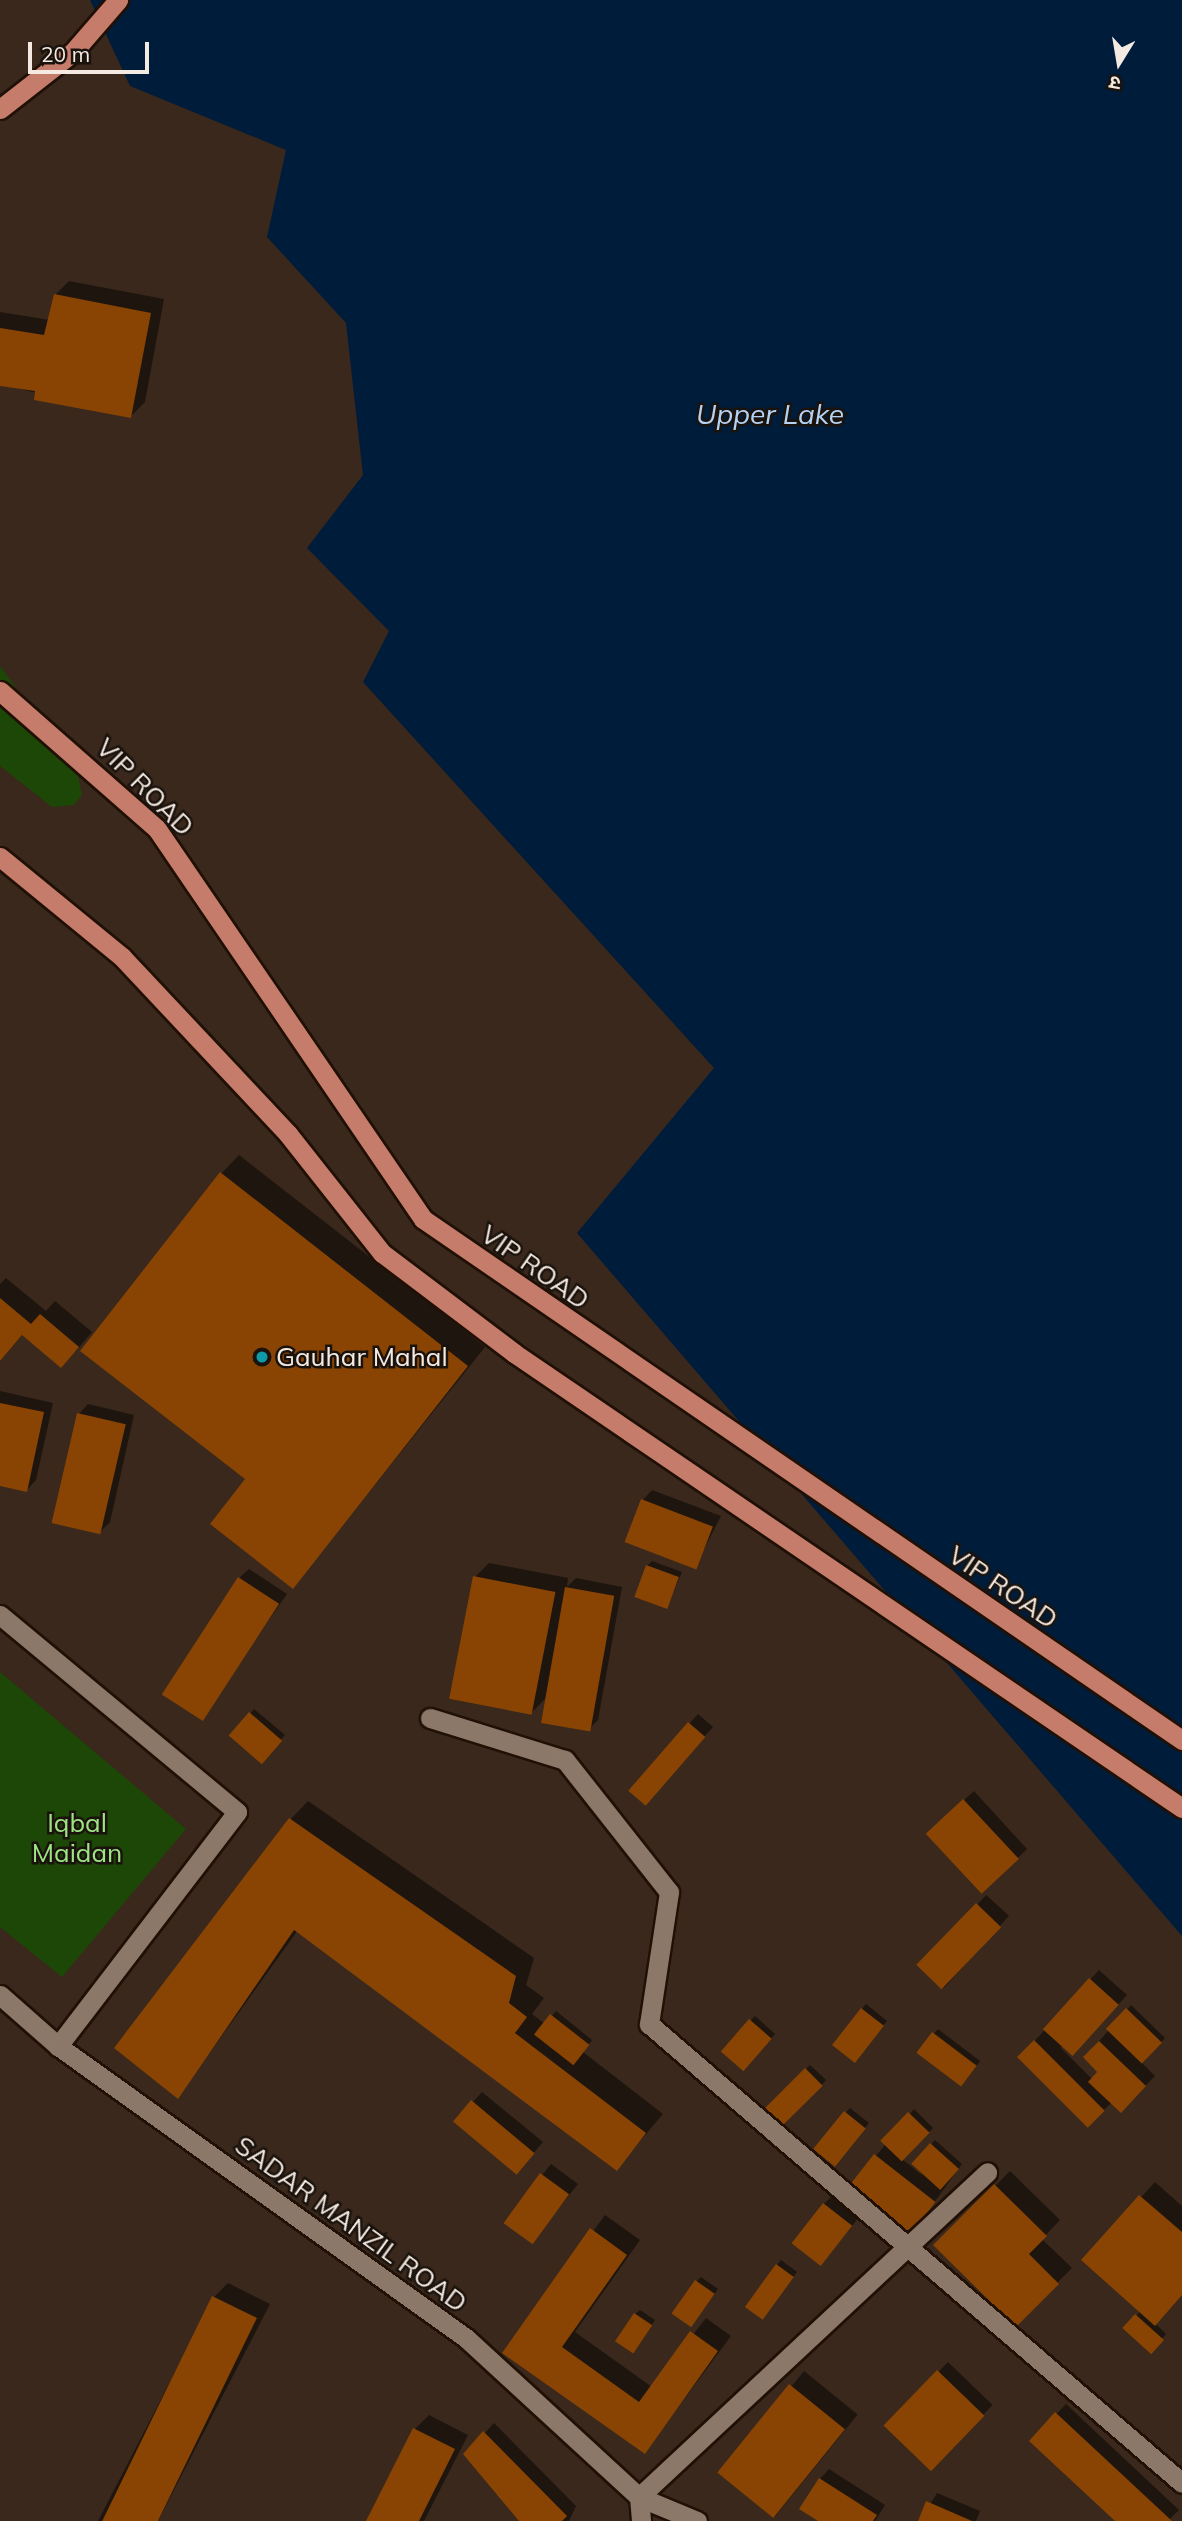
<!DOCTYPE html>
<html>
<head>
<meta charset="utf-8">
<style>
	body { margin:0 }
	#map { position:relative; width:1182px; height:2521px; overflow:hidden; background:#39281b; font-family:Mulish,"Noto Sans Devanagari",sans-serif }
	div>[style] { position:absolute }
	.green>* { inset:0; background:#1d4707 }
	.water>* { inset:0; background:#001c3b }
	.shadow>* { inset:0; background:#0007; transform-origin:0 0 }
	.building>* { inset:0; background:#894403; transform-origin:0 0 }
	.roads { filter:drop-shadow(2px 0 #201005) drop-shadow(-2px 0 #201005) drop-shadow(0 2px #201005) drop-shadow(0 -2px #201005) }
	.minor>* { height:19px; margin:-9.5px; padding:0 9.5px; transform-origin:9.5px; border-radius:9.5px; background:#8c7869 }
	.secondary>* { height:19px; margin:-9.5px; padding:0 9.5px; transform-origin:9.5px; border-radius:9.5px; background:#8c7869 }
	.primary>* { height:19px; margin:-9.5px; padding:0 9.5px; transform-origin:9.5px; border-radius:9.5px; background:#c57c6b }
	.dots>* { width:19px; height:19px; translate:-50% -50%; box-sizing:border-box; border:4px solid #1a130d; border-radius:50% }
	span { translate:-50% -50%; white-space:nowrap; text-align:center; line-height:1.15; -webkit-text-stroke:5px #1a130d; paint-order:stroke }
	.street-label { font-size:26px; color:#f5eae1 }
	.poi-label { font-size:26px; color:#f5eae1 }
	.left { translate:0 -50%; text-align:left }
	.park-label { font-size:26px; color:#9ee384 }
	.water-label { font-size:28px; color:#b4d2f4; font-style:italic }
	.north { position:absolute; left:1084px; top:28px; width:70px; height:70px; -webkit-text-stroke:5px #1a130d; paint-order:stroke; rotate:191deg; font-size:19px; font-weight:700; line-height:28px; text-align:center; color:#f5eae1 }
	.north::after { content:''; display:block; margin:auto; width:24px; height:32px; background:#f5eae1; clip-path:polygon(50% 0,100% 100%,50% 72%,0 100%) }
	.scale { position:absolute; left:28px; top:42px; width:121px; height:32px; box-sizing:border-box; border:4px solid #f5eae1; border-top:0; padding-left:9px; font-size:21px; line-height:24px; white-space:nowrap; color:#f5eae1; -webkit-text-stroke:5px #1a130d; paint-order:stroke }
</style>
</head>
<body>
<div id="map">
	<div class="green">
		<div style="clip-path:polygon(0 666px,77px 772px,82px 795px,74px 805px,52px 807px,0 766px)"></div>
		<div style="clip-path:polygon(0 1672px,186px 1829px,62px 1977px,0 1927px)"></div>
	</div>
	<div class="water">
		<div style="clip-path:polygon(90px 0,1182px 0,1182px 1936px,577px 1233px,714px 1068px,363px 682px,389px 631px,307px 548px,363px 475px,346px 323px,267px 237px,286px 150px,130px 86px)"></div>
	</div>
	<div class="shadow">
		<div style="clip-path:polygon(69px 281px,164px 299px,145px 402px,131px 416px,0 384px,0 312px,50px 320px,55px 295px)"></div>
		<div style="clip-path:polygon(239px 1155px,485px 1347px,293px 1587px,221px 1174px)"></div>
		<div style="clip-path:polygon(6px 1278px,46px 1311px,55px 1301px,92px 1332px,75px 1352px,23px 1334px,0 1361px,0 1284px)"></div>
		<div style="clip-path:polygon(0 1391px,53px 1403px,36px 1480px,27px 1490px,0 1484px)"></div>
		<div style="clip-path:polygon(88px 1404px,134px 1415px,110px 1522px,101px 1531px,79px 1414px)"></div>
		<div style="clip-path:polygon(652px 1490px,721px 1516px,695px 1567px,643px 1500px)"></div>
		<div style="clip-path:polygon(652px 1561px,682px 1572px,667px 1607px,647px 1566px)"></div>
		<div style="clip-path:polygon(489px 1563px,568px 1578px,567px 1587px,576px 1578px,622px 1587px,598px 1720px,588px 1730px,546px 1698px,532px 1712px,475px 1577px)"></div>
		<div style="clip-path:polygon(249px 1569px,287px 1594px,200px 1718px,239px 1578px)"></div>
		<div style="clip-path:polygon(254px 1709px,285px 1735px,266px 1757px,250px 1714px)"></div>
		<div style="clip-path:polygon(698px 1714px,713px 1727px,654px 1793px,689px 1724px)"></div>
		<div style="clip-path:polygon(974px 1791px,1027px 1849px,1018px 1858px,938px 1824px)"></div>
		<div style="clip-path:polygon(308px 1801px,534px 1958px,526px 1985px,544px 1998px,532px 2014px,545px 2024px,556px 2011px,592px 2040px,583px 2052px,663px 2114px,617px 2168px,298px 1930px,178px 2097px,290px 1820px)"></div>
		<div style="left:986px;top:1895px;width:31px;height:97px;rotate:42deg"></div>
		<div style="clip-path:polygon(1099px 1970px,1127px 1995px,1082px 2044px,1060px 2047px,1093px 2080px,1100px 2072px,1085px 2057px,1131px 2005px,1165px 2038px,1141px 2062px,1155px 2076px,1121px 2110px,1112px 2102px,1088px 2126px,1020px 2057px)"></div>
		<div style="clip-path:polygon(866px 2004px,887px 2021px,858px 2056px,834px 2044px)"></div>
		<div style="left:755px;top:2016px;width:27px;height:47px;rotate:42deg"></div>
		<div style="clip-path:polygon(938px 2029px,980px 2061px,966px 2080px,919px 2052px)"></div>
		<div style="left:810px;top:2065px;width:22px;height:64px;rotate:43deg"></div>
		<div style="clip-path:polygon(482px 2092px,543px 2142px,526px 2162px,455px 2122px)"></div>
		<div style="clip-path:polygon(850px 2108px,869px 2123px,838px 2160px,815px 2148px)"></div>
		<div style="clip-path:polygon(914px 2109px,933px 2128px,902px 2159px,923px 2176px,914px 2163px,935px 2140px,962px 2164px,920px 2222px,876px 2156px)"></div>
		<div style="clip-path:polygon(551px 2164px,578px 2184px,540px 2232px,505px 2222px)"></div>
		<div style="clip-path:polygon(1010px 2171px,1060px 2220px,1042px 2239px,1072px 2268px,1016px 2324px,936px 2245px)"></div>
		<div style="clip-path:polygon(1155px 2182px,1182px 2206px,1182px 2294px,1155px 2323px,1166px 2334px,1151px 2351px,1125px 2327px,1141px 2311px,1084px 2260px)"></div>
		<div style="clip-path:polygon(833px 2195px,860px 2216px,822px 2263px,824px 2204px)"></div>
		<div style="clip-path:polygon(605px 2215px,640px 2240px,575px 2332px,652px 2387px,706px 2318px,731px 2336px,645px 2452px,504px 2353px)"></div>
		<div style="clip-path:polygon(781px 2260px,797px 2272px,765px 2314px,777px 2265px)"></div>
		<div style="clip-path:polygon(701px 2277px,718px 2289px,695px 2321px,697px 2281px)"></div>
		<div style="clip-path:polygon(228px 2283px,270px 2304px,158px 2521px,98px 2521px,214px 2297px)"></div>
		<div style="clip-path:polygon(640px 2310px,655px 2320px,638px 2346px,635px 2314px)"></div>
		<div style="left:948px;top:2362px;width:62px;height:89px;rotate:44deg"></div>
		<div style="left:804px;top:2371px;width:69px;height:131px;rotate:39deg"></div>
		<div style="clip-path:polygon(1066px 2404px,1179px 2510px,1168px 2521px,1117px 2521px,1031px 2441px)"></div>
		<div style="clip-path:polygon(429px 2415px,468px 2435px,424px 2521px,368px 2521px,415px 2429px)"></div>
		<div style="clip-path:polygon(494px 2423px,576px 2506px,569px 2521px,522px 2521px,466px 2454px)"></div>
		<div style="clip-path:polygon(829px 2469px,885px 2505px,875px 2521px,821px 2521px,820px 2479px)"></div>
		<div style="clip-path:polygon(937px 2493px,980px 2511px,976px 2521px,920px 2521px)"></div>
	</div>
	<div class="building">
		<div style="clip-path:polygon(54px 294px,151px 313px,131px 418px,34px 400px,35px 391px,0 386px,0 328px,44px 335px)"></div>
		<div style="clip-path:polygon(220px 1172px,468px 1366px,293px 1589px,210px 1524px,245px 1479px,80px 1351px)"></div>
		<div style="clip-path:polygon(0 1298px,31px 1324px,40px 1314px,79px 1347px,61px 1368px,22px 1335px,0 1361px)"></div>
		<div style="clip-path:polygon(0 1403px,44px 1412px,27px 1492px,0 1486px)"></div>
		<div style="left:77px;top:1413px;width:50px;height:113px;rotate:13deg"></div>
		<div style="left:641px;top:1499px;width:77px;height:46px;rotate:21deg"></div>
		<div style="left:646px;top:1565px;width:35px;height:34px;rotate:20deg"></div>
		<div style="left:473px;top:1576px;width:84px;height:125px;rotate:11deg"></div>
		<div style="left:238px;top:1577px;width:49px;height:140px;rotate:33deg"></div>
		<div style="left:565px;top:1587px;width:50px;height:138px;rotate:10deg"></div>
		<div style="left:249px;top:1712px;width:44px;height:31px;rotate:41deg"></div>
		<div style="left:688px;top:1722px;width:23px;height:91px;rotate:41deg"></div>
		<div style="left:963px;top:1799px;width:82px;height:51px;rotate:47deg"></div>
		<div style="clip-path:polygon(289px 1818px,516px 1976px,509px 2003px,527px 2017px,515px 2033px,646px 2133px,617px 2171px,294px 1930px,178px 2099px,114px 2048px)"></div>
		<div style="left:976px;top:1903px;width:35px;height:86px;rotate:44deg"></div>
		<div style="left:1089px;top:1978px;width:40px;height:69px;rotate:42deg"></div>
		<div style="left:861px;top:2008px;width:29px;height:47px;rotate:38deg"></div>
		<div style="left:1126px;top:2008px;width:50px;height:29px;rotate:44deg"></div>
		<div style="left:550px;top:2014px;width:50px;height:26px;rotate:38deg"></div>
		<div style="left:749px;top:2019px;width:30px;height:43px;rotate:41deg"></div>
		<div style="left:932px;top:2032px;width:56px;height:26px;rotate:37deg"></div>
		<div style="left:1034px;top:2040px;width:100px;height:24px;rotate:45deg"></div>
		<div style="clip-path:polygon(1099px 2041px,1146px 2086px,1121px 2113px,1088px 2082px,1097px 2072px,1083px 2057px)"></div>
		<div style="left:805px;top:2068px;width:25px;height:60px;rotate:45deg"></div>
		<div style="left:471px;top:2100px;width:83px;height:28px;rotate:40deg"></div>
		<div style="left:844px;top:2111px;width:28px;height:49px;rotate:39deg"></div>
		<div style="left:908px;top:2112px;width:30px;height:40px;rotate:44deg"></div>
		<div style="left:930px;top:2143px;width:39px;height:28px;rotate:42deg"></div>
		<div style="left:874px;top:2154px;width:78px;height:41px;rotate:38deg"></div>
		<div style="left:540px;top:2173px;width:36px;height:62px;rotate:36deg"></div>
		<div style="clip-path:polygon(994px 2184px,1047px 2236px,1029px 2254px,1059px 2284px,1016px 2327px,933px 2245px)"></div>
		<div style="clip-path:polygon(1139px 2195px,1182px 2232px,1182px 2295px,1155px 2326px,1081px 2260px)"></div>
		<div style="left:823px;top:2203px;width:37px;height:51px;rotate:38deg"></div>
		<div style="clip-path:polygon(590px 2228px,627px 2255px,562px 2347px,639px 2402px,690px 2331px,718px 2351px,645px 2454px,502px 2353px)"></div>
		<div style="left:776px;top:2264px;width:22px;height:53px;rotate:36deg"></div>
		<div style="left:695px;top:2280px;width:24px;height:41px;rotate:35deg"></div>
		<div style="left:212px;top:2296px;width:50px;height:253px;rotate:26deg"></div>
		<div style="left:634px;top:2313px;width:22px;height:34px;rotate:34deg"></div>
		<div style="left:1135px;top:2314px;width:39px;height:19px;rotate:42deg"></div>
		<div style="left:937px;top:2370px;width:66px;height:77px;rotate:44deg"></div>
		<div style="left:789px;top:2384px;width:72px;height:114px;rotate:39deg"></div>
		<div style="clip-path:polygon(1055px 2412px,1172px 2521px,1115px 2521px,1029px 2441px)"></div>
		<div style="clip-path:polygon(413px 2428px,455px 2449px,419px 2521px,366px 2521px)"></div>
		<div style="clip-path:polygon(483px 2431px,567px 2516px,562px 2521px,519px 2521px,463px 2454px)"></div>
		<div style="clip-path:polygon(819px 2478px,877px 2515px,873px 2521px,818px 2521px,799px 2509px)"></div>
		<div style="clip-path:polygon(926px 2501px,972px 2521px,918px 2521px)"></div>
	</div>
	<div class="roads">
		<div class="minor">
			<div style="left:0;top:1615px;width:308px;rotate:39.7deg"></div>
			<div style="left:237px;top:1812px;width:295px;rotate:127.4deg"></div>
			<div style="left:430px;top:1718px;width:141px;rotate:17.3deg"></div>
			<div style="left:565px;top:1760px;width:168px;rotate:51.8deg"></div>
			<div style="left:669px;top:1892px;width:134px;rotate:98.6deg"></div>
			<div style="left:649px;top:2024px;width:703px;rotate:40.73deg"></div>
			<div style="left:697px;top:2521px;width:63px;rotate:-157.5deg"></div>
			<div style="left:639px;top:2497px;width:476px;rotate:-43deg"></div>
		</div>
		<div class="secondary">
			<div style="left:0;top:1995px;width:77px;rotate:41.3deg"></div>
			<div style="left:58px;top:2046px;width:502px;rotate:35.59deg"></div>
			<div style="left:466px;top:2338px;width:235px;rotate:42.6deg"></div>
			<div style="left:639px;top:2497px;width:24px;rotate:85deg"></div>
		</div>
		<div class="primary">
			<div style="left:0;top:109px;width:93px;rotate:-38deg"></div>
			<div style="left:73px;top:52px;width:69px;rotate:-49.1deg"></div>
			<div style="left:0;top:691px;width:209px;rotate:41.3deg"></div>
			<div style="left:157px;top:829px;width:472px;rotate:55.7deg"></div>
			<div style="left:423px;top:1219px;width:921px;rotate:34.47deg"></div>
			<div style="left:0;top:857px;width:158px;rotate:39.3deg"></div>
			<div style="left:122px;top:957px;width:243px;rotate:46.8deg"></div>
			<div style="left:288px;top:1134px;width:152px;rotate:51.7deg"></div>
			<div style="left:382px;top:1253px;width:166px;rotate:37.1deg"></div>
			<div style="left:514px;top:1353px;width:808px;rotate:34.26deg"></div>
		</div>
	</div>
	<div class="dots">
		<div style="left:262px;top:1357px;background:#0f9aa8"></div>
	</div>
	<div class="street-label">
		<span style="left:145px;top:787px;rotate:45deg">VIP ROAD</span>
		<span style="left:535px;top:1267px;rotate:35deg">VIP ROAD</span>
		<span style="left:1003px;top:1587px;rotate:34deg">VIP ROAD</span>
		<span style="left:351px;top:2224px;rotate:36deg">SADAR MANZIL ROAD</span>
	</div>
	<div class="poi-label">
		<span class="left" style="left:276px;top:1357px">Gauhar Mahal</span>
	</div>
	<div class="park-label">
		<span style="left:77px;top:1838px">Iqbal<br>Maidan</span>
	</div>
	<div class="water-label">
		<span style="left:770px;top:414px">Upper Lake</span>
	</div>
	<div class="north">उ</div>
	<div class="scale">20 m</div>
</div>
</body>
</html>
